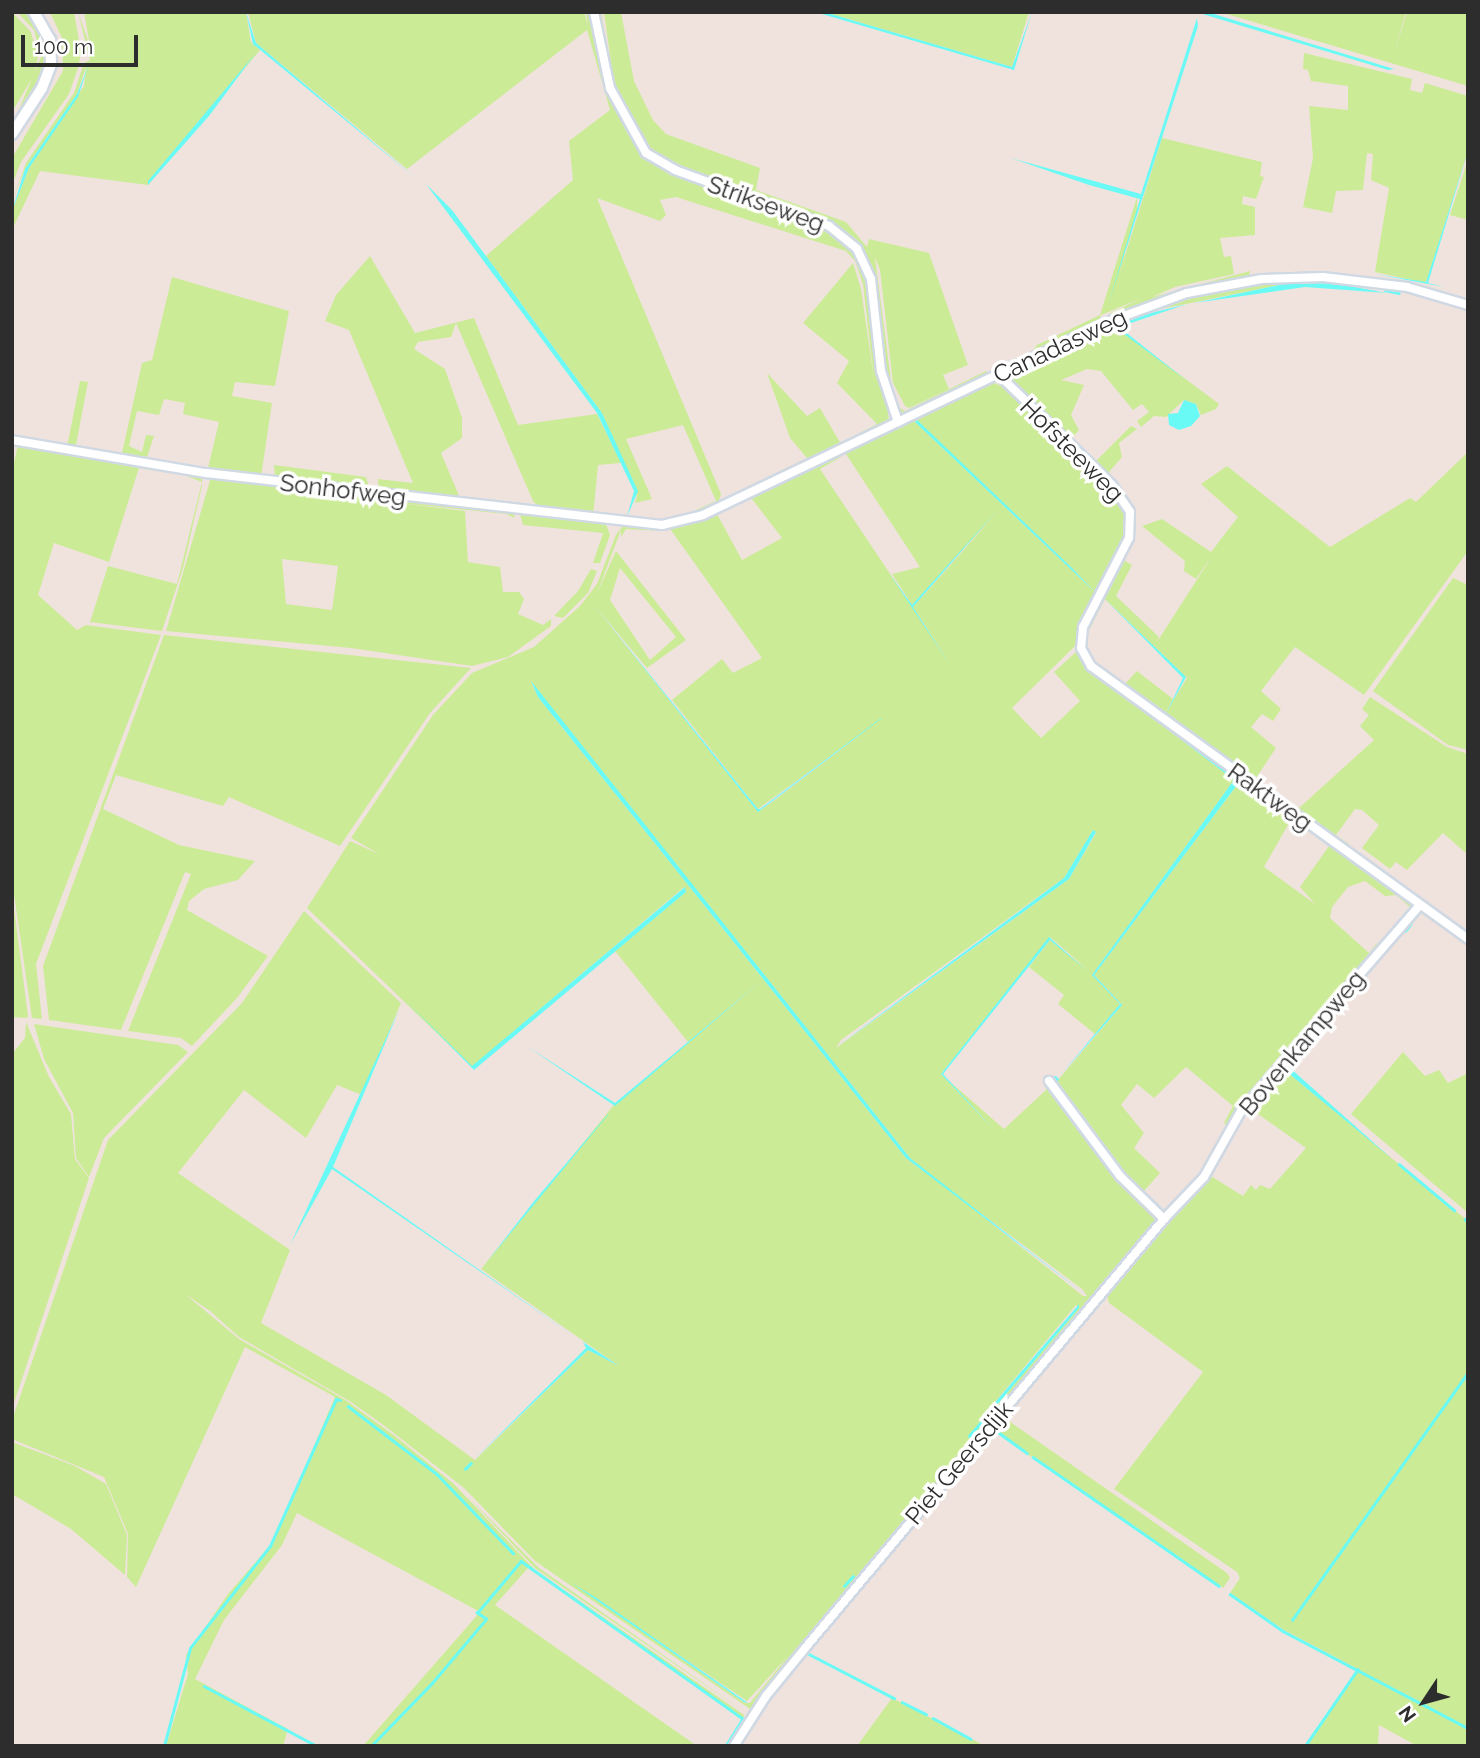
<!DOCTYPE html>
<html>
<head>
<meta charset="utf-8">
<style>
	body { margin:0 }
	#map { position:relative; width:1480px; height:1758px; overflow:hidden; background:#f0e3de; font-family:Raleway,sans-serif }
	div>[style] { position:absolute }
	.green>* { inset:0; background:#cceb96 }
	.water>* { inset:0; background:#69faf6 }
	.stream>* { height:2.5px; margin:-1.25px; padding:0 1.25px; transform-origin:1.25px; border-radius:1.25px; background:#69faf6 }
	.roads { filter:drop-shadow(2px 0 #d0d9e3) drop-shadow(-2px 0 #d0d9e3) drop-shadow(0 2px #d0d9e3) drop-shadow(0 -2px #d0d9e3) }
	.street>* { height:8px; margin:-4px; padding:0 4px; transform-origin:4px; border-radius:4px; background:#fff }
	.secondary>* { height:10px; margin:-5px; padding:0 5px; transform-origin:5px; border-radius:5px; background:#fff }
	span { translate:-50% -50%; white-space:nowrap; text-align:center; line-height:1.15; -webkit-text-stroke:7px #fff; paint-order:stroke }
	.street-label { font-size:24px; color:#2d2d2d }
	.frame { position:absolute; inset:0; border:14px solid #2d2d2d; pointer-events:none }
	.north { position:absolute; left:1389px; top:1667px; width:70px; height:70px; -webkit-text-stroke:5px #fff; paint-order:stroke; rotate:234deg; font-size:19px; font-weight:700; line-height:28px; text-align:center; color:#2d2d2d }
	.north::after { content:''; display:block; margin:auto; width:24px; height:32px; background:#2d2d2d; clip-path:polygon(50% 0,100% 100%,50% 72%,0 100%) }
	.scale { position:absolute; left:21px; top:35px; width:117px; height:32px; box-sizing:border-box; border:4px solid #2d2d2d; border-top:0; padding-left:9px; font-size:21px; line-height:24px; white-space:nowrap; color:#2d2d2d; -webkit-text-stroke:5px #fff; paint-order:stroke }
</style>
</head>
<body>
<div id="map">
	<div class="green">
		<div style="clip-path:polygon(12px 12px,31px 32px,38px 57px,34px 75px,12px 112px)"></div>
		<div style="clip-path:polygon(17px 12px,24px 12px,37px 25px,45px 57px,34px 92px,12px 126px,41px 57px,34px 30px)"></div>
		<div style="clip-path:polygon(50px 12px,74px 12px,81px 52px,78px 68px,69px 94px,21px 162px,12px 185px,12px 158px,63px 71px,62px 38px)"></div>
		<div style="clip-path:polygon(78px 12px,90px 46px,84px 12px,246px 12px,251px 42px,260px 50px,148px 185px,40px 171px,12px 230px,12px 211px,29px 168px,84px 86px,86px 67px,77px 94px,25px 169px,12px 201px,26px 163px,74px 93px,84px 63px,90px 60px)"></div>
		<div style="clip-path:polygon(248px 12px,584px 12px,588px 25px,586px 12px,592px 12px,605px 84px,630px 136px,649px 158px,669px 171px,827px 227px,854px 250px,867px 274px,889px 420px,850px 442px,848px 439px,877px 424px,837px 383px,849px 361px,803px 323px,853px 263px,861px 289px,874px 379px,863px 284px,855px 261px,846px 251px,676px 197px,660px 200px,666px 215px,660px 221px,597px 198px,721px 494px,718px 504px,678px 518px,716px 501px,683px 425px,626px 439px,652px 499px,635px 503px,637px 496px,602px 413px,486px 256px,573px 180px,569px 141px,610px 110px,587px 30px,407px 169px,256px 43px)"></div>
		<div style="clip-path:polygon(596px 12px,601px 12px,613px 77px,604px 12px,621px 12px,634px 81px,653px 120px,666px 134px,760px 168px,756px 190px,846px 222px,867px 247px,869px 239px,929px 253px,968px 365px,943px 375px,949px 389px,909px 408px,905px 406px,893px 383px,880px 270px,875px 257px,894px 404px,905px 411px,986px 371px,988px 376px,907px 414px,897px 411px,886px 386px,875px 289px,858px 247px,832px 224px,676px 169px,648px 151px,611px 86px)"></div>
		<div style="clip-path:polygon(824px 12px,1029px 12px,1012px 67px)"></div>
		<div style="clip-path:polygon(1220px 12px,1406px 12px,1393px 57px,1407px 12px,1468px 12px,1468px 86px)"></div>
		<div style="clip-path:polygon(1304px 53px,1412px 79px,1410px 90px,1422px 93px,1425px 83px,1468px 96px,1468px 151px,1426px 283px,1375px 272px,1389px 188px,1371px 180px,1373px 154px,1367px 153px,1363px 190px,1336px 191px,1332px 213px,1303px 207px,1313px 158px,1309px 106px,1348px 110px,1348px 86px,1311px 81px,1308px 70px,1303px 69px)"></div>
		<div style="clip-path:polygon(1162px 138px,1262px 162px,1260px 176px,1264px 177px,1256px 199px,1243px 196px,1242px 204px,1255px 207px,1255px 235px,1220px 238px,1224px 257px,1231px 256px,1234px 274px,1175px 287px,1152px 297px,1250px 271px,1249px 276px,1107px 315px,1142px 298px,1101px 315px,1098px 324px,1032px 352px,1037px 345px,1100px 315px,1137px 197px,1137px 212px,1119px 275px)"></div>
		<div style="clip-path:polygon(1468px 159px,1468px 220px,1450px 215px)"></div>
		<div style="clip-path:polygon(370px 256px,415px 333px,474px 318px,518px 425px,597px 414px,621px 463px,598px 465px,593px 517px,592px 512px,538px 506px,533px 501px,456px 323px,451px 337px,418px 342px,414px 349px,445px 369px,462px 418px,462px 438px,441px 453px,460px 498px,379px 491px,378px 479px,413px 483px,349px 330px,325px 321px,336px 295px)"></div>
		<div style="clip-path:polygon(172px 277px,289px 311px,275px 386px,235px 382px,232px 396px,272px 403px,261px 477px,154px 462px,208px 468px,219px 422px,183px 414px,185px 403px,164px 399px,159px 415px,137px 411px,129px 446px,142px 452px,146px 435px,154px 436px,146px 460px,60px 446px,68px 442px,80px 381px,88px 382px,76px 445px,122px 453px,142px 363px,152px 360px)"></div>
		<div style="clip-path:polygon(1324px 279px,1406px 290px,1468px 310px,1397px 291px,1321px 282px,1284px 284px,1146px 312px,1033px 364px,1116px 327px,1219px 404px,1216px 409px,1201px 415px,1196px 404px,1184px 400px,1166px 417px,1154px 416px,1141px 427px,1137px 421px,1149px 412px,1142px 404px,1133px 410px,1101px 371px,1087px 369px,1061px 380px,1084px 385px,1071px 415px,1079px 430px,1071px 439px,1009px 381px,1013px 371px,1103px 327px,1175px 299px,1225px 287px)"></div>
		<div style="clip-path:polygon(767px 373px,807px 416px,820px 408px,842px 446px,782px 475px,780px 471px,807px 458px,790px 438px)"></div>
		<div style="clip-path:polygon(evenodd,994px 383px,1008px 389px,1116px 492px,1128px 520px,1125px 542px,1074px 647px,1012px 708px,1041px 738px,1080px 701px,1054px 672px,1076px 652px,1093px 672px,1293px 816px,1264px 867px,1315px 904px,1300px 887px,1329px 846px,1389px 889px,1325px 843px,1328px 841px,1410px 900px,1412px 903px,1411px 910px,1399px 923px,1411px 908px,1396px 895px,1385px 896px,1365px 881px,1348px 887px,1332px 907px,1330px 918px,1369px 953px,1377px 943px,1380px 947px,1243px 1105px,1229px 1127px,1224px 1123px,1233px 1106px,1186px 1067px,1154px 1098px,1137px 1084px,1121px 1105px,1144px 1133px,1134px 1148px,1160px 1173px,1144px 1191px,1123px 1169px,1146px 1193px,1144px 1199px,1120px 1174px,1051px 1076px,1058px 1080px,1122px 1005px,1094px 975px,1240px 781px,1166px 728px,1234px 780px,1092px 975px,1120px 1004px,1095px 1034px,1058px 1004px,1064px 995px,1029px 967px,1050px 940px,1088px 970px,1050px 937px,941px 1074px,994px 1130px,948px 1080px,1004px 1129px,1046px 1090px,1047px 1081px,1120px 1179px,1154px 1213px,1156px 1224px,753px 1711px,535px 1561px,464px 1488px,386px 1427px,351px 1402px,239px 1337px,210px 1311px,185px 1294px,239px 1339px,347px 1401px,395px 1436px,454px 1484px,534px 1569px,744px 1715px,743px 1720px,528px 1568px,495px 1605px,697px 1746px,363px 1746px,480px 1612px,297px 1513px,282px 1545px,224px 1620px,195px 1679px,288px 1729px,283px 1746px,166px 1746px,188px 1674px,186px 1655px,228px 1594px,272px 1543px,335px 1397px,245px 1347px,136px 1587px,127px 1577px,128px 1534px,104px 1477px,12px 1439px,12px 1420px,108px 1140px,242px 1003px,304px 911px,401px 1003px,362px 1095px,337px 1085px,306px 1138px,244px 1090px,178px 1173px,290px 1250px,261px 1323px,386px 1395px,475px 1460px,588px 1350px,619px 1366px,481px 1269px,613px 1106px,763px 980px,688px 1042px,615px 951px,686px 892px,684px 887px,472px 1067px,307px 908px,350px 841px,381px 855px,351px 838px,433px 715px,472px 673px,534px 647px,580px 606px,597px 584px,616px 535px,623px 526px,662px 531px,626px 529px,621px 537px,621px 530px,597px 593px,616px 551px,686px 640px,647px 668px,593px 604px,758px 812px,775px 800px,869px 728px,758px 809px,672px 700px,722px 659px,733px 673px,762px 658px,668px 526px,734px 503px,736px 506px,717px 514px,742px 560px,782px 538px,752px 499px,740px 500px,837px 454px,841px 457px,820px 469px,951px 665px,913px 607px,1001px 508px,912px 605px,892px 574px,920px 567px,844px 451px,994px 383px,915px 420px,1071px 567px,1096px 593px,915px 422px,915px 420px,994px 383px,620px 568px,676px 637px,650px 660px,610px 600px,620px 568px,994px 383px,531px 682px,910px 1158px,942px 1185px,906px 1158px,538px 697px,531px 682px,994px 383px,1093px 830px,1096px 833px,1069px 879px,836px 1048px,841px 1040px,1064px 878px,1093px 830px,994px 383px,943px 1185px,1082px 1289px,1087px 1296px,1083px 1296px,943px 1185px,994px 383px,1076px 1305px,1079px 1308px,980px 1425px,980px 1420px,1076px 1305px,994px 383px,571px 1582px,747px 1701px,790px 1654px,750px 1703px,745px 1703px,571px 1582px)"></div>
		<div style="clip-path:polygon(1131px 426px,1137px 429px,1119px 443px,1122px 457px,1109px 472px,1129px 499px,1087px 457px,1096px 461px)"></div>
		<div style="clip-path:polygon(18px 444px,168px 473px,139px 468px,109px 562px,54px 543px,38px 595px,77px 630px,86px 625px,161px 635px,36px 964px,42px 1019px,32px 1018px,12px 881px,12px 472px)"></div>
		<div style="clip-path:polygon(1468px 452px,1468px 551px,1364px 695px,1295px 647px,1261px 691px,1281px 709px,1273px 721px,1262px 714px,1251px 727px,1276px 748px,1256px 778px,1170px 718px,1281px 797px,1103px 673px,1124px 685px,1137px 671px,1173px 699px,1165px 714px,1187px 678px,1105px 599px,1085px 638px,1086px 652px,1100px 667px,1089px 660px,1083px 643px,1086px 627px,1127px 548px,1125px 561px,1132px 565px,1116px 596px,1159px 637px,1157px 642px,1214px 553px,1196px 579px,1184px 571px,1185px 561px,1142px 526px,1162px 519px,1211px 552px,1238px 517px,1201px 484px,1227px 466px,1330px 547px,1410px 498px,1416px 502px)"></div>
		<div style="clip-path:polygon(274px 465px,366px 477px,369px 487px,270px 478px,275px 476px)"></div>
		<div style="clip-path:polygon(176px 472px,198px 475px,201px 477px,202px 480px,202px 486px,183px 568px,162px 631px,90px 622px,108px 566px,177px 584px,202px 482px)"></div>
		<div style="clip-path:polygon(evenodd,211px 477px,513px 513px,515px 518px,506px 514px,391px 502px,465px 511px,468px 562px,500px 567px,503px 592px,519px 592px,524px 599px,518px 614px,543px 625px,551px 619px,551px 626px,508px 657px,472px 666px,351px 648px,166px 631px,211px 477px,282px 559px,338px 566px,332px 610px,286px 604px,282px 559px)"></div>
		<div style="clip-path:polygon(520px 514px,606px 524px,610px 535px,600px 563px,593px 563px,603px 533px,523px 525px)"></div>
		<div style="clip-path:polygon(591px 569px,597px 571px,588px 593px,563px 618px,554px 616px,578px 591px)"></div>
		<div style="clip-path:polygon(1453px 578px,1468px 585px,1468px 750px,1448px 745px,1373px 691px)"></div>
		<div style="clip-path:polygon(164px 635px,471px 668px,430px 713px,340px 846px,229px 797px,223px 806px,116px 775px,103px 809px,179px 845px,255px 861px,238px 880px,204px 889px,189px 901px,187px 910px,268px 956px,237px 998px,192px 1046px,181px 1038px,128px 1031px,191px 874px,185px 872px,121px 1030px,49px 1020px,43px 966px)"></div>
		<div style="clip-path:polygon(1370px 697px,1447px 747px,1468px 754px,1468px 855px,1443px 833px,1407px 870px,1396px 862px,1390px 869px,1362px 848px,1379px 825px,1362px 810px,1355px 809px,1336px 835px,1349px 844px,1345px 848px,1285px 803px,1286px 799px,1299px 808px,1374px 740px,1360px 726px,1369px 715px,1362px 709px)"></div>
		<div style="clip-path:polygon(12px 892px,28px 1016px,27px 1018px,12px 1017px)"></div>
		<div style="clip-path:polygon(1399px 933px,1287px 1072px,1468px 1221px,1468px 1373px,1463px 1379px,1468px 1382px,1468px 1746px,1417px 1746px,1379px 1725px,1378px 1746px,1305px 1746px,1358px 1669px,1284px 1630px,1230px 1593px,1240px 1578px,1237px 1572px,1114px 1489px,1203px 1372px,1109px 1303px,1106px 1291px,1209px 1175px,1243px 1196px,1251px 1185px,1256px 1190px,1260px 1185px,1270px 1189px,1306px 1148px,1248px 1107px)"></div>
		<div style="clip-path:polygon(26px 1022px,49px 1077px,71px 1114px,75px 1159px,89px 1178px,12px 1409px,12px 1054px,25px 1038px)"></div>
		<div style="clip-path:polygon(34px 1024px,178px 1045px,188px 1052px,104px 1138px,89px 1177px,76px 1158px,73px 1113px,44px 1059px)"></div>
		<div style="clip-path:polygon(1403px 1052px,1425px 1076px,1439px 1070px,1448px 1083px,1468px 1073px,1468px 1213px,1351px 1114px)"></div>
		<div style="clip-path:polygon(1006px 1419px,1227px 1573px,1230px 1578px,1223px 1588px,995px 1432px)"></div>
		<div style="clip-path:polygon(12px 1442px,75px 1466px,106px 1484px,127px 1535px,125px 1575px,71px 1529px,12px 1494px)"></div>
		<div style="clip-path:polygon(465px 1494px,539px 1568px,750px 1716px,535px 1568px)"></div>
		<div style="clip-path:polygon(892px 1698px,970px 1738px,985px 1746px,857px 1746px)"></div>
	</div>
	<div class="water">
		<div style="clip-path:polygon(246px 12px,256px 43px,419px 181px,253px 44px)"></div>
		<div style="clip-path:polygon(815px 12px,824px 12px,1012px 67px,1032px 12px,1014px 70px)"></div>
		<div style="clip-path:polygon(1196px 12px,1207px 12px,1394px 69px,1388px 70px)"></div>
		<div style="clip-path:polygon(1197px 18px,1198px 26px,1108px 305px,1140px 199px,1089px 185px,1011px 158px,1141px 194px)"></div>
		<div style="clip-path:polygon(255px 54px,209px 116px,148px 185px,148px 181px)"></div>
		<div style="clip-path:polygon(89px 64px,78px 97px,29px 168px,12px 211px,25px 169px,77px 94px)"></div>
		<div style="clip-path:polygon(1468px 151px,1428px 283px,1444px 287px,1375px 274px,1426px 282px)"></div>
		<div style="clip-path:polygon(426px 184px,452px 210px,602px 413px,638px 491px,627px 517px,634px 491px,597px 413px)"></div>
		<div style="clip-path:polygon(1333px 283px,1387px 293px,1305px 287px,1194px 303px,1284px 284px)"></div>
		<div style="clip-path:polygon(1187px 304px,1119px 327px,1187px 381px,1116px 328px,1033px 365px,1131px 318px)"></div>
		<div style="clip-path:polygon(1184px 400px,1196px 404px,1200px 416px,1191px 426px,1179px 430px,1169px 425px,1168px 414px,1178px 413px)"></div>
		<div style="clip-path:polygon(917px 420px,1071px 567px,1096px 593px,915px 422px)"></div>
		<div style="clip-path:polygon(999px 508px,913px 607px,950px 665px,889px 573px,912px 605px)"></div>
		<div style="clip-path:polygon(1105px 599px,1186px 677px,1166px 714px,1183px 678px)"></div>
		<div style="clip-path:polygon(593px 604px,758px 809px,760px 809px,881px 718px,882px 718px,758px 812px)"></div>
		<div style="clip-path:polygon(531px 681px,910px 1158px,1087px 1296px,906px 1158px,538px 697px)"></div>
		<div style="clip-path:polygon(1166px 728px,1240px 781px,1094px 975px,1122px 1005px,1060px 1076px,1120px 1004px,1092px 975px,1234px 780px)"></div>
		<div style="clip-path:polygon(1093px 830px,1096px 832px,1069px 879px,835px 1048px,1064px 878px)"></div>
		<div style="clip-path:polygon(685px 887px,686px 892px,474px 1070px,406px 1001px,472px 1066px)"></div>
		<div style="clip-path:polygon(1049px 937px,1087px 971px,1050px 940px,943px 1074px,994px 1130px,941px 1074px)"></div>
		<div style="clip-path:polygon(762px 980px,615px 1106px,525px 1045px,615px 1103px)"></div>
		<div style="clip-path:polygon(399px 1010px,333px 1167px,575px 1337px,332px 1169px,290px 1245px)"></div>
		<div style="clip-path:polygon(1310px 1039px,1290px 1068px,1392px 1159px,1287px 1072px)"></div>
		<div style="clip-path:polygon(609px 1113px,608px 1115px,486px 1263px,535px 1200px)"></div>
		<div style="clip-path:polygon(1079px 1304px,1079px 1308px,980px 1425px,980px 1420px)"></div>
		<div style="clip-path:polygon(583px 1342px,619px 1366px,588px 1350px,474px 1460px,586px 1348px)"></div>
		<div style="clip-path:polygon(570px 1582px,598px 1599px,748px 1703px,744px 1702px)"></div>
	</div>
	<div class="stream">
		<div style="left:1385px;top:290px;width:14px;rotate:12deg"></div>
		<div style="left:1019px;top:372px;width:12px;rotate:-24deg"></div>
		<div style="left:1405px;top:931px;width:8px;rotate:-50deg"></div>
		<div style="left:1055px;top:1077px;width:3px;rotate:45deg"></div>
		<div style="left:1399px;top:1164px;width:72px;rotate:39.9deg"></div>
		<div style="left:1465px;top:1219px;width:4px;rotate:45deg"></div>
		<div style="left:348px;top:1406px;width:112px;rotate:37.4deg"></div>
		<div style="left:437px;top:1474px;width:110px;rotate:46.1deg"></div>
		<div style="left:998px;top:1432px;width:36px;rotate:36deg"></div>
		<div style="left:969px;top:1436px;width:18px;rotate:-49deg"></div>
		<div style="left:1033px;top:1457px;width:226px;rotate:34.7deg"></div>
		<div style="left:465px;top:1469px;width:8px;rotate:-45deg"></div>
		<div style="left:844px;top:1586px;width:13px;rotate:-48deg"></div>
		<div style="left:1230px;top:1594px;width:65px;rotate:34.9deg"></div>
		<div style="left:1283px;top:1631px;width:209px;rotate:27.7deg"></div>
		<div style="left:1292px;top:1620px;width:304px;rotate:-54.6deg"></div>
		<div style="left:809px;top:1654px;width:96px;rotate:27.4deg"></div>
		<div style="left:204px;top:1686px;width:128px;rotate:28deg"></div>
		<div style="left:902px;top:1702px;width:27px;rotate:27deg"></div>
		<div style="left:933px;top:1718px;width:43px;rotate:28.9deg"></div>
		<div style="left:164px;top:1746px;width:101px;rotate:-75.1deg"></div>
		<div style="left:190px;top:1648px;width:130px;rotate:-51.9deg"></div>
		<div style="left:270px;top:1546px;width:161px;rotate:-65.8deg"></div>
		<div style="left:336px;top:1399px;width:4px;rotate:14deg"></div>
		<div style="left:371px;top:1746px;width:88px;rotate:-45.9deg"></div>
		<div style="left:432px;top:1683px;width:84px;rotate:-49.8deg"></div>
		<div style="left:486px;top:1619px;width:11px;rotate:-146deg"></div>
		<div style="left:477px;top:1613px;width:68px;rotate:-49.8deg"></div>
		<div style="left:521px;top:1561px;width:272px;rotate:35.4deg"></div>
		<div style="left:743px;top:1719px;width:32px;rotate:122deg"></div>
		<div style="left:1305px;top:1746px;width:93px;rotate:-55.5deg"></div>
	</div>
	<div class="roads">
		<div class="street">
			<div style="left:594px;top:12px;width:78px;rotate:78.1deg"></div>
			<div style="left:610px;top:88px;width:74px;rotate:61deg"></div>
			<div style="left:646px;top:153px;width:34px;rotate:30deg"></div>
			<div style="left:675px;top:170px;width:164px;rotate:20deg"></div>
			<div style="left:829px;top:226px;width:36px;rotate:39deg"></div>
			<div style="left:857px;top:249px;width:33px;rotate:65deg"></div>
			<div style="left:871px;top:279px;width:93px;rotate:83.8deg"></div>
			<div style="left:881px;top:371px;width:54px;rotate:71.6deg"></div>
			<div style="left:998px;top:374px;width:159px;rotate:44.2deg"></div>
			<div style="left:1112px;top:485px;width:32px;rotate:56deg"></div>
			<div style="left:1130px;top:512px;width:26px;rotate:92deg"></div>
			<div style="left:1129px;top:538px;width:100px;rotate:117.3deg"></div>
			<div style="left:1083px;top:627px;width:21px;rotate:95deg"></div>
			<div style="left:1081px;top:648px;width:21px;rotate:61deg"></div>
			<div style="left:1091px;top:666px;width:465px;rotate:35.9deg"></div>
			<div style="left:12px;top:440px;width:197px;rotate:9.7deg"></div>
			<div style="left:206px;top:473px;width:459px;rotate:6.5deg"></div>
			<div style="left:662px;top:525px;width:42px;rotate:-13.7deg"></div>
			<div style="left:703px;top:515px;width:445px;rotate:-25.5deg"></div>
			<div style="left:1105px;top:323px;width:87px;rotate:-20.1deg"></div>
			<div style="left:1187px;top:293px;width:76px;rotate:-10.6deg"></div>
			<div style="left:1262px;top:279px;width:61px;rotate:-1.9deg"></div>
			<div style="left:1323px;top:277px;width:85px;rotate:6.8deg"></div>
			<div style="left:1407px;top:287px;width:64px;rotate:16.4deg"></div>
			<div style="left:1049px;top:1081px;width:119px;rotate:53.2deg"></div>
			<div style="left:1120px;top:1176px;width:62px;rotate:44.3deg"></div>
			<div style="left:734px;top:1746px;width:59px;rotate:-57.4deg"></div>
			<div style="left:766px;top:1696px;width:63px;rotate:-50.8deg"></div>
			<div style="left:806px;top:1647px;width:558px;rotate:-50.09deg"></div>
			<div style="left:1164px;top:1219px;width:58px;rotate:-46.4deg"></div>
			<div style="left:1204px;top:1177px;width:76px;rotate:-60.7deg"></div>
			<div style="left:1241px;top:1111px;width:273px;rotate:-49deg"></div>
		</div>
		<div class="secondary">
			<div style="left:12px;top:134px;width:55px;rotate:-56.9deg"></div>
			<div style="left:42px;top:88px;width:26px;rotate:-69deg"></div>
			<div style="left:51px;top:64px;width:24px;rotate:-92deg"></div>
			<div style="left:50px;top:40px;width:32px;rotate:-120deg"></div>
		</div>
	</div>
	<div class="street-label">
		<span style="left:766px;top:204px;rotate:20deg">Strikseweg</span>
		<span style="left:1060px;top:346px;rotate:-25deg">Canadasweg</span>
		<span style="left:1072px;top:450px;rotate:45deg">Hofsteeweg</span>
		<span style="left:343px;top:490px;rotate:7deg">Sonhofweg</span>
		<span style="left:1270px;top:797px;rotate:36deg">Raktweg</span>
		<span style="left:1302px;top:1043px;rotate:-50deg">Bovenkampweg</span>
		<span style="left:959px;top:1463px;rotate:-50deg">Piet Geersdijk</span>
	</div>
	<div class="frame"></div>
	<div class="north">N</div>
	<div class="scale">100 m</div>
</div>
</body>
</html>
